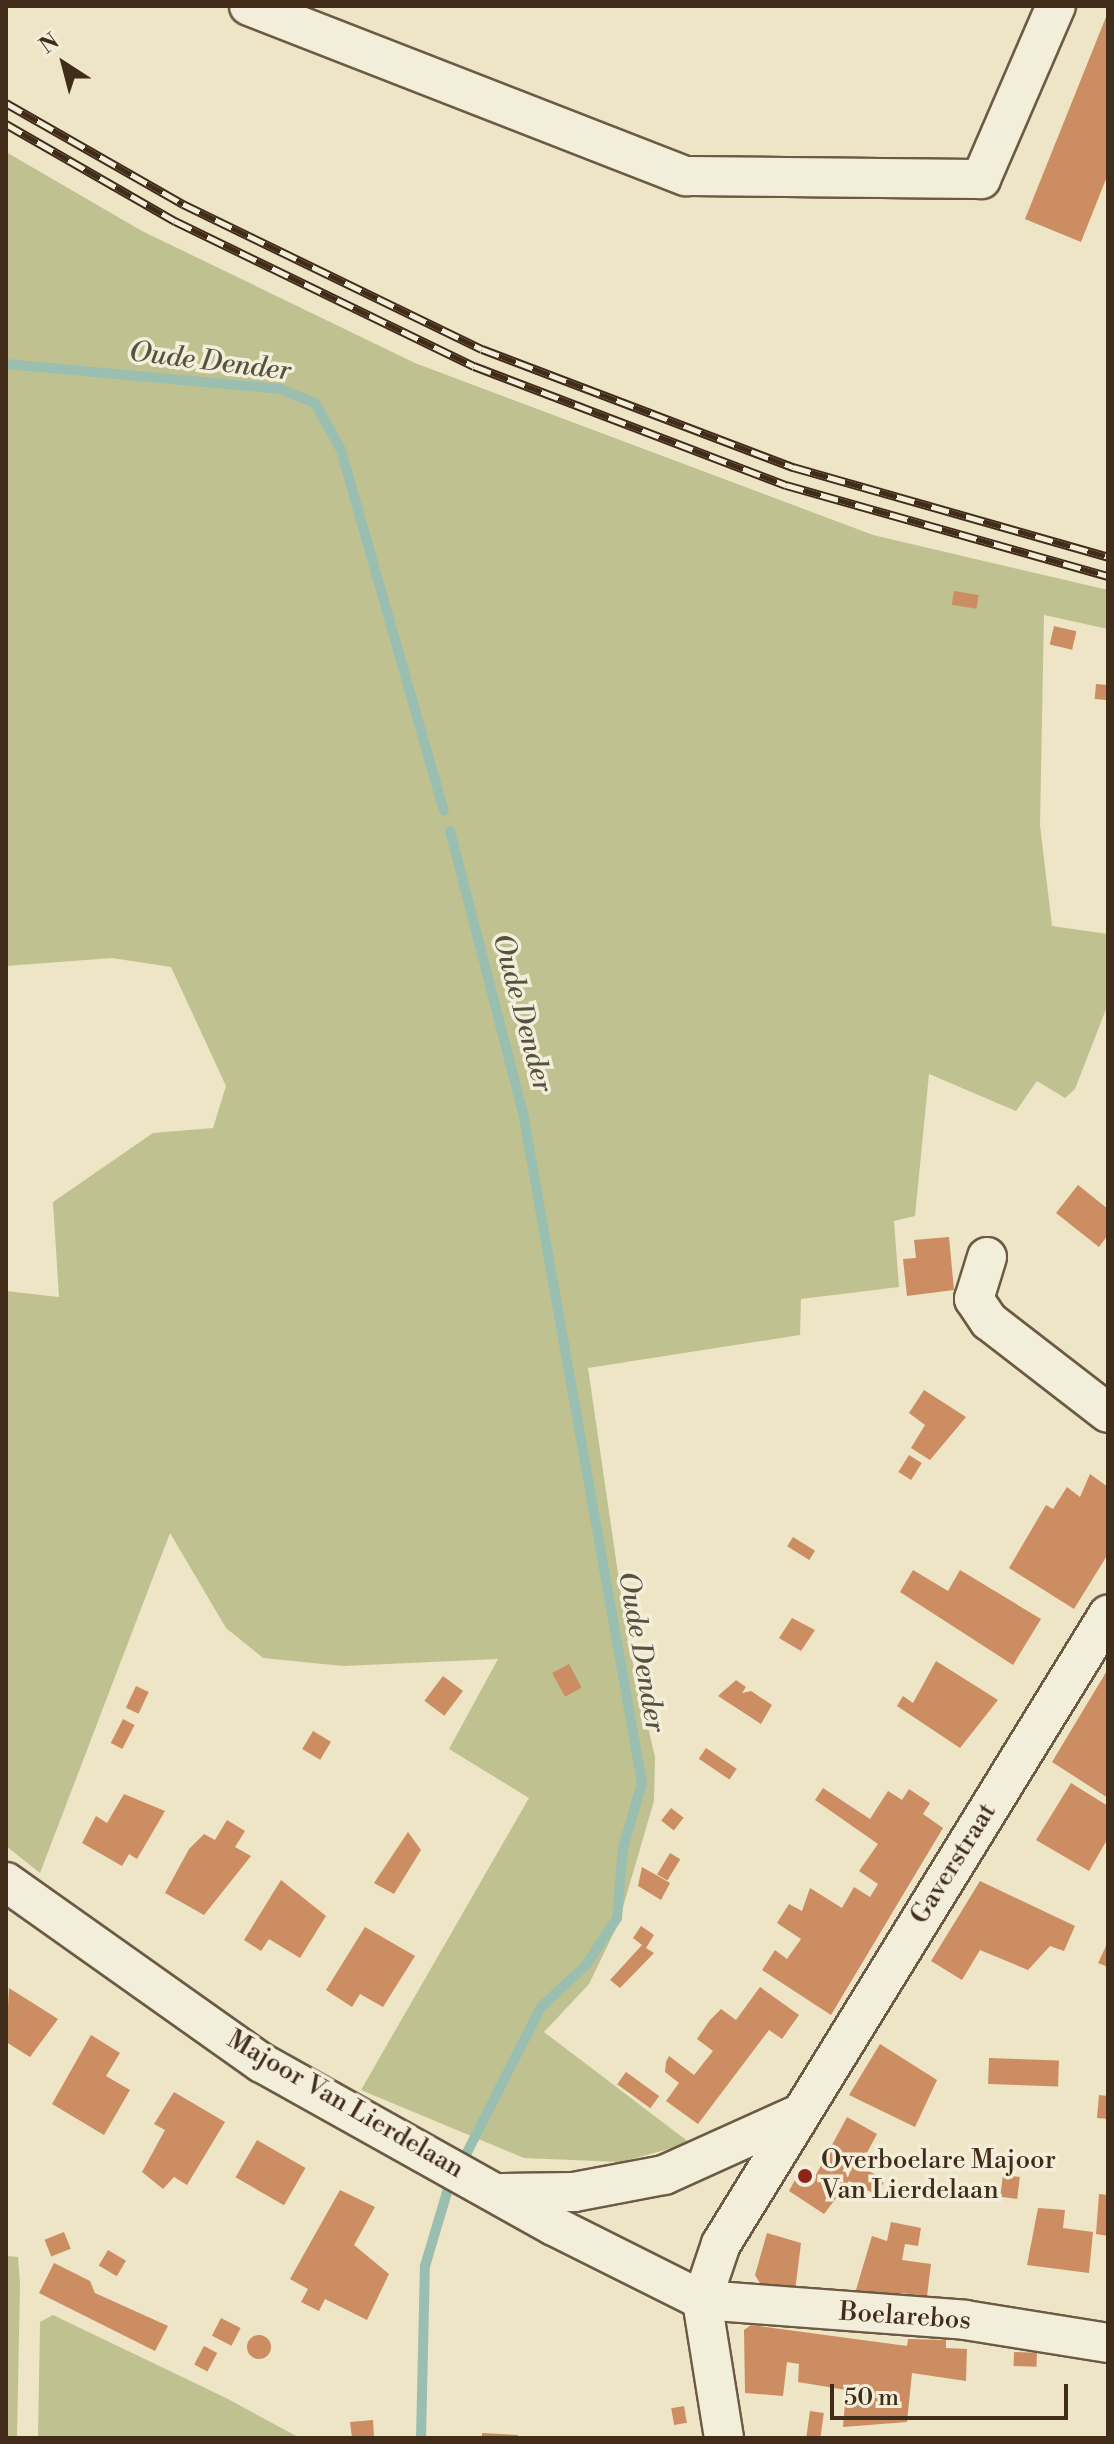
<!DOCTYPE html>
<html>
<head>
<meta charset="utf-8">
<style>
	body { margin:0 }
	#map { position:relative; width:1114px; height:2444px; overflow:hidden; background:#ede5c5; font-family:"Libre Bodoni",serif }
	div>[style] { position:absolute }
	.green>* { inset:0; background:#bfc290 }
	.stream>* { height:10px; margin:-5px; padding:0 5px; transform-origin:5px; border-radius:5px; background:#9abfb1 }
	.building>* { inset:0; background:#cc8d62; transform-origin:0 0 }
	.round { border-radius:50% }
	.roads { filter:drop-shadow(2px 0 #6c5a45) drop-shadow(-2px 0 #6c5a45) drop-shadow(0 2px #6c5a45) drop-shadow(0 -2px #6c5a45) }
	.minor>* { height:38px; margin:-19px; padding:0 19px; transform-origin:19px; border-radius:19px; background:#f3eed9 }
	.rail>* { height:9px; margin-top:-4.5px; transform-origin:0; background:repeating-linear-gradient(90deg,#f3eed9 0 18px,#412c1a 0 36px); box-sizing:border-box; border-block:2px solid #412c1a }
	.dots>* { width:22px; height:22px; translate:-50% -50%; box-sizing:border-box; border:4px solid #f3eed9; border-radius:50% }
	span { translate:-50% -50%; white-space:nowrap; text-align:center; line-height:1.15; -webkit-text-stroke:7px #f3eed9; paint-order:stroke }
	.street-label { font-size:26px; color:#412c1a }
	.poi-label { font-size:26px; color:#412c1a }
	.left { translate:0 -50%; text-align:left }
	.water-label { font-size:28px; color:#575140; font-style:italic }
	.frame { position:absolute; inset:0; border:8px solid #412c1a; pointer-events:none }
	.north { position:absolute; left:24px; top:24px; width:80px; height:80px; -webkit-text-stroke:6px #f3eed9; paint-order:stroke; rotate:324deg; font-size:22px; font-weight:700; line-height:32px; text-align:center; color:#412c1a }
	.north::after { content:''; display:block; margin:auto; width:28px; height:36px; background:#412c1a; clip-path:polygon(50% 0,100% 100%,50% 72%,0 100%) }
	.scale { position:absolute; left:830px; top:2384px; width:238px; height:36px; box-sizing:border-box; border:4px solid #412c1a; border-top:0; padding-left:10px; font-size:24px; line-height:28px; white-space:nowrap; color:#412c1a; -webkit-text-stroke:6px #f3eed9; paint-order:stroke }
</style>
</head>
<body>
<div id="map">
	<div class="green">
		<div style="clip-path:polygon(6px 152px,142px 231px,415px 363px,873px 535px,1108px 590px,1108px 629px,1044px 615px,1040px 825px,1052px 926px,1108px 934px,1108px 1004px,1075px 1089px,1065px 1098px,1037px 1081px,1016px 1111px,929px 1074px,915px 1216px,894px 1221px,899px 1287px,801px 1299px,800px 1335px,588px 1368px,628px 1642px,655px 1757px,654px 1801px,618px 1924px,589px 1984px,544px 2032px,690px 2143px,621px 2162px,524px 2158px,361px 2090px,529px 1798px,449px 1749px,498px 1659px,343px 1666px,263px 1658px,226px 1628px,170px 1533px,40px 1873px,6px 1846px,6px 1291px,59px 1297px,53px 1202px,153px 1133px,213px 1128px,226px 1086px,171px 967px,112px 958px,6px 966px)"></div>
		<div style="clip-path:polygon(6px 2256px,18px 2257px,20px 2284px,17px 2438px,6px 2438px)"></div>
		<div style="clip-path:polygon(53px 2315px,226px 2398px,300px 2438px,38px 2438px,40px 2322px)"></div>
	</div>
	<div class="stream">
		<div style="left:6px;top:364px;width:275px;rotate:5.2deg"></div>
		<div style="left:280px;top:389px;width:38px;rotate:22deg"></div>
		<div style="left:315px;top:403px;width:54px;rotate:61deg"></div>
		<div style="left:341px;top:450px;width:375px;rotate:74.1deg"></div>
		<div style="left:421px;top:2438px;width:172px;rotate:-88.7deg"></div>
		<div style="left:425px;top:2266px;width:77px;rotate:-73.4deg"></div>
		<div style="left:447px;top:2192px;width:208px;rotate:-63.1deg"></div>
		<div style="left:541px;top:2007px;width:62px;rotate:-43deg"></div>
		<div style="left:586px;top:1965px;width:56px;rotate:-56.6deg"></div>
		<div style="left:617px;top:1918px;width:70px;rotate:-85.1deg"></div>
		<div style="left:623px;top:1848px;width:68px;rotate:-73.7deg"></div>
		<div style="left:642px;top:1783px;width:680px;rotate:-100.07deg"></div>
		<div style="left:523px;top:1113px;width:291px;rotate:-104.5deg"></div>
	</div>
	<div class="building">
		<div style="clip-path:polygon(1108px 12px,1108px 174px,1081px 242px,1025px 219px)"></div>
		<div style="left:954px;top:591px;width:25px;height:14px;rotate:9deg"></div>
		<div style="left:1054px;top:626px;width:23px;height:19px;rotate:13deg"></div>
		<div style="left:1096px;top:684px;width:12px;height:15px;rotate:5deg"></div>
		<div style="clip-path:polygon(1078px 1185px,1108px 1209px,1108px 1235px,1099px 1247px,1056px 1213px)"></div>
		<div style="clip-path:polygon(949px 1237px,954px 1290px,907px 1296px,903px 1259px,916px 1258px,914px 1240px)"></div>
		<div style="clip-path:polygon(924px 1390px,966px 1417px,930px 1460px,911px 1448px,925px 1425px,909px 1413px)"></div>
		<div style="left:909px;top:1455px;width:15px;height:20px;rotate:32deg"></div>
		<div style="clip-path:polygon(1090px 1474px,1108px 1487px,1108px 1554px,1074px 1609px,1009px 1568px,1046px 1505px,1053px 1509px,1067px 1487px,1080px 1497px)"></div>
		<div style="left:793px;top:1537px;width:26px;height:11px;rotate:32deg"></div>
		<div style="clip-path:polygon(913px 1570px,948px 1591px,960px 1570px,1041px 1619px,1013px 1665px,900px 1592px)"></div>
		<div style="clip-path:polygon(792px 1618px,815px 1630px,801px 1651px,779px 1638px)"></div>
		<div style="clip-path:polygon(936px 1661px,998px 1700px,960px 1748px,897px 1706px,903px 1696px,913px 1703px)"></div>
		<div style="left:569px;top:1664px;width:27px;height:19px;rotate:62deg"></div>
		<div style="clip-path:polygon(1108px 1669px,1108px 1798px,1052px 1762px)"></div>
		<div style="left:443px;top:1676px;width:25px;height:31px;rotate:37deg"></div>
		<div style="clip-path:polygon(736px 1680px,746px 1687px,742px 1693px,751px 1691px,772px 1705px,761px 1724px,718px 1696px)"></div>
		<div style="left:136px;top:1686px;width:14px;height:24px;rotate:25deg"></div>
		<div style="left:123px;top:1719px;width:13px;height:27px;rotate:27deg"></div>
		<div style="left:313px;top:1731px;width:21px;height:21px;rotate:31deg"></div>
		<div style="left:706px;top:1748px;width:37px;height:13px;rotate:34deg"></div>
		<div style="clip-path:polygon(1071px 1783px,1108px 1806px,1108px 1838px,1089px 1871px,1036px 1840px)"></div>
		<div style="clip-path:polygon(823px 1788px,870px 1819px,888px 1791px,902px 1800px,909px 1789px,930px 1803px,923px 1814px,943px 1828px,831px 2015px,762px 1970px,775px 1950px,787px 1959px,801px 1939px,777px 1923px,789px 1904px,802px 1911px,810px 1888px,842px 1908px,854px 1887px,870px 1897px,878px 1884px,859px 1871px,878px 1844px,815px 1800px)"></div>
		<div style="clip-path:polygon(124px 1794px,165px 1811px,137px 1859px,129px 1854px,122px 1866px,82px 1843px,96px 1816px,107px 1823px)"></div>
		<div style="left:671px;top:1808px;width:16px;height:16px;rotate:38deg"></div>
		<div style="clip-path:polygon(227px 1820px,245px 1831px,235px 1847px,251px 1856px,204px 1915px,165px 1893px,189px 1849px,204px 1834px,215px 1840px)"></div>
		<div style="clip-path:polygon(408px 1832px,421px 1850px,394px 1894px,374px 1883px)"></div>
		<div style="left:670px;top:1853px;width:12px;height:25px;rotate:31deg"></div>
		<div style="clip-path:polygon(642px 1867px,670px 1883px,661px 1900px,638px 1886px)"></div>
		<div style="clip-path:polygon(281px 1880px,326px 1916px,300px 1958px,269px 1939px,261px 1951px,244px 1940px)"></div>
		<div style="clip-path:polygon(980px 1881px,1075px 1926px,1064px 1951px,1050px 1946px,1028px 1970px,980px 1950px,962px 1980px,931px 1961px)"></div>
		<div style="clip-path:polygon(641px 1926px,654px 1935px,646px 1948px,654px 1953px,620px 1988px,610px 1980px,642px 1945px,633px 1938px)"></div>
		<div style="clip-path:polygon(365px 1927px,415px 1956px,383px 2007px,360px 1994px,352px 2007px,326px 1990px)"></div>
		<div style="clip-path:polygon(1108px 1942px,1108px 1967px,1098px 1963px)"></div>
		<div style="clip-path:polygon(760px 1987px,799px 2015px,782px 2039px,769px 2030px,698px 2124px,666px 2101px,679px 2083px,665px 2072px,666px 2062px,669px 2056px,694px 2075px,713px 2051px,697px 2039px,710px 2020px,721px 2009px,736px 2020px)"></div>
		<div style="clip-path:polygon(9px 1988px,58px 2019px,30px 2057px,6px 2042px)"></div>
		<div style="clip-path:polygon(91px 2035px,120px 2053px,106px 2076px,130px 2090px,104px 2135px,52px 2104px)"></div>
		<div style="clip-path:polygon(880px 2044px,937px 2080px,915px 2127px,849px 2095px)"></div>
		<div style="left:989px;top:2058px;width:70px;height:26px;rotate:2deg"></div>
		<div style="left:626px;top:2072px;width:41px;height:15px;rotate:36deg"></div>
		<div style="clip-path:polygon(174px 2092px,225px 2122px,187px 2185px,174px 2177px,163px 2189px,142px 2172px,165px 2130px,154px 2124px)"></div>
		<div style="clip-path:polygon(1099px 2095px,1108px 2096px,1108px 2119px,1097px 2118px)"></div>
		<div style="clip-path:polygon(847px 2117px,877px 2134px,860px 2166px,885px 2180px,877px 2195px,849px 2181px,824px 2214px,789px 2191px,797px 2176px,811px 2184px)"></div>
		<div style="left:257px;top:2140px;width:56px;height:43px;rotate:30deg"></div>
		<div style="left:1003px;top:2175px;width:17px;height:22px;rotate:7deg"></div>
		<div style="clip-path:polygon(340px 2190px,375px 2207px,354px 2245px,389px 2274px,367px 2320px,325px 2299px,319px 2311px,301px 2302px,308px 2289px,290px 2279px)"></div>
		<div style="clip-path:polygon(1099px 2194px,1108px 2195px,1108px 2236px,1096px 2234px)"></div>
		<div style="clip-path:polygon(1038px 2208px,1065px 2210px,1063px 2228px,1093px 2232px,1089px 2273px,1027px 2265px)"></div>
		<div style="clip-path:polygon(891px 2222px,921px 2228px,918px 2246px,905px 2244px,902px 2260px,931px 2264px,927px 2296px,900px 2293px,898px 2305px,853px 2300px,872px 2236px,887px 2241px)"></div>
		<div style="left:64px;top:2232px;width:18px;height:21px;rotate:68deg"></div>
		<div style="clip-path:polygon(767px 2233px,801px 2243px,795px 2291px,761px 2285px,755px 2275px)"></div>
		<div style="left:108px;top:2250px;width:21px;height:18px;rotate:31deg"></div>
		<div style="clip-path:polygon(54px 2263px,90px 2281px,95px 2293px,168px 2326px,155px 2351px,39px 2293px)"></div>
		<div style="left:221px;top:2318px;width:22px;height:20px;rotate:27deg"></div>
		<div style="clip-path:polygon(751px 2325px,907px 2346px,908px 2339px,946px 2340px,946px 2348px,967px 2349px,966px 2381px,912px 2373px,907px 2422px,843px 2427px,846px 2390px,798px 2382px,799px 2364px,787px 2362px,783px 2396px,745px 2393px,744px 2330px)"></div>
		<div class="round" style="left:247px;top:2335px;width:24px;height:24px"></div>
		<div style="left:204px;top:2346px;width:15px;height:21px;rotate:28deg"></div>
		<div style="left:1014px;top:2352px;width:23px;height:14px;rotate:2deg"></div>
		<div style="left:684px;top:2406px;width:17px;height:13px;rotate:80deg"></div>
		<div style="left:810px;top:2411px;width:14px;height:27px;rotate:8deg"></div>
		<div style="clip-path:polygon(373px 2420px,374px 2438px,352px 2438px,350px 2422px)"></div>
		<div style="clip-path:polygon(482px 2433px,518px 2435px,517px 2438px,482px 2438px)"></div>
	</div>
	<div class="roads">
		<div class="minor">
			<div style="left:249px;top:6px;width:469px;rotate:21.3deg"></div>
			<div style="left:686px;top:176px;width:295px;rotate:0.6deg"></div>
			<div style="left:981px;top:179px;width:189px;rotate:-66.6deg"></div>
			<div style="left:987px;top:1257px;width:44px;rotate:107.2deg"></div>
			<div style="left:974px;top:1299px;width:27px;rotate:56deg"></div>
			<div style="left:989px;top:1321px;width:150px;rotate:37.7deg"></div>
			<div style="left:6px;top:1882px;width:314px;rotate:35.3deg"></div>
			<div style="left:262px;top:2063px;width:334px;rotate:29.2deg"></div>
			<div style="left:554px;top:2226px;width:165px;rotate:26.6deg"></div>
			<div style="left:702px;top:2300px;width:264px;rotate:4.3deg"></div>
			<div style="left:965px;top:2320px;width:145px;rotate:9.1deg"></div>
			<div style="left:502px;top:2193px;width:72px;rotate:-0.8deg"></div>
			<div style="left:574px;top:2192px;width:92px;rotate:-10.7deg"></div>
			<div style="left:664px;top:2175px;width:148px;rotate:-24.3deg"></div>
			<div style="left:724px;top:2438px;width:140px;rotate:-99.1deg"></div>
			<div style="left:702px;top:2300px;width:59px;rotate:-71.3deg"></div>
			<div style="left:721px;top:2244px;width:739px;rotate:-58.4deg"></div>
		</div>
	</div>
	<div class="rail">
		<div style="left:6px;top:103px;width:204px;rotate:29.7deg"></div>
		<div style="left:183px;top:204px;width:332px;rotate:25.9deg"></div>
		<div style="left:482px;top:349px;width:333px;rotate:20.8deg"></div>
		<div style="left:793px;top:467px;width:328px;rotate:15.9deg"></div>
		<div style="left:6px;top:124px;width:195px;rotate:29.9deg"></div>
		<div style="left:175px;top:221px;width:332px;rotate:25.9deg"></div>
		<div style="left:474px;top:366px;width:334px;rotate:20.9deg"></div>
		<div style="left:786px;top:485px;width:335px;rotate:15.8deg"></div>
	</div>
	<div class="dots">
		<div style="left:805px;top:2176px;background:#8f2418"></div>
	</div>
	<div class="street-label">
		<span style="left:954px;top:1864px;rotate:-58deg">Gaverstraat</span>
		<span style="left:345px;top:2105px;rotate:30deg">Majoor Van Lierdelaan</span>
		<span style="left:905px;top:2317px;rotate:4deg">Boelarebos</span>
	</div>
	<div class="poi-label">
		<span class="left" style="left:821px;top:2176px">Overboelare Majoor<br>Van Lierdelaan</span>
	</div>
	<div class="water-label">
		<span style="left:210px;top:362px;rotate:7deg">Oude Dender</span>
		<span style="left:522px;top:1013px;rotate:75deg">Oude Dender</span>
		<span style="left:641px;top:1652px;rotate:80deg">Oude Dender</span>
	</div>
	<div class="frame"></div>
	<div class="north">N</div>
	<div class="scale">50 m</div>
</div>
</body>
</html>
